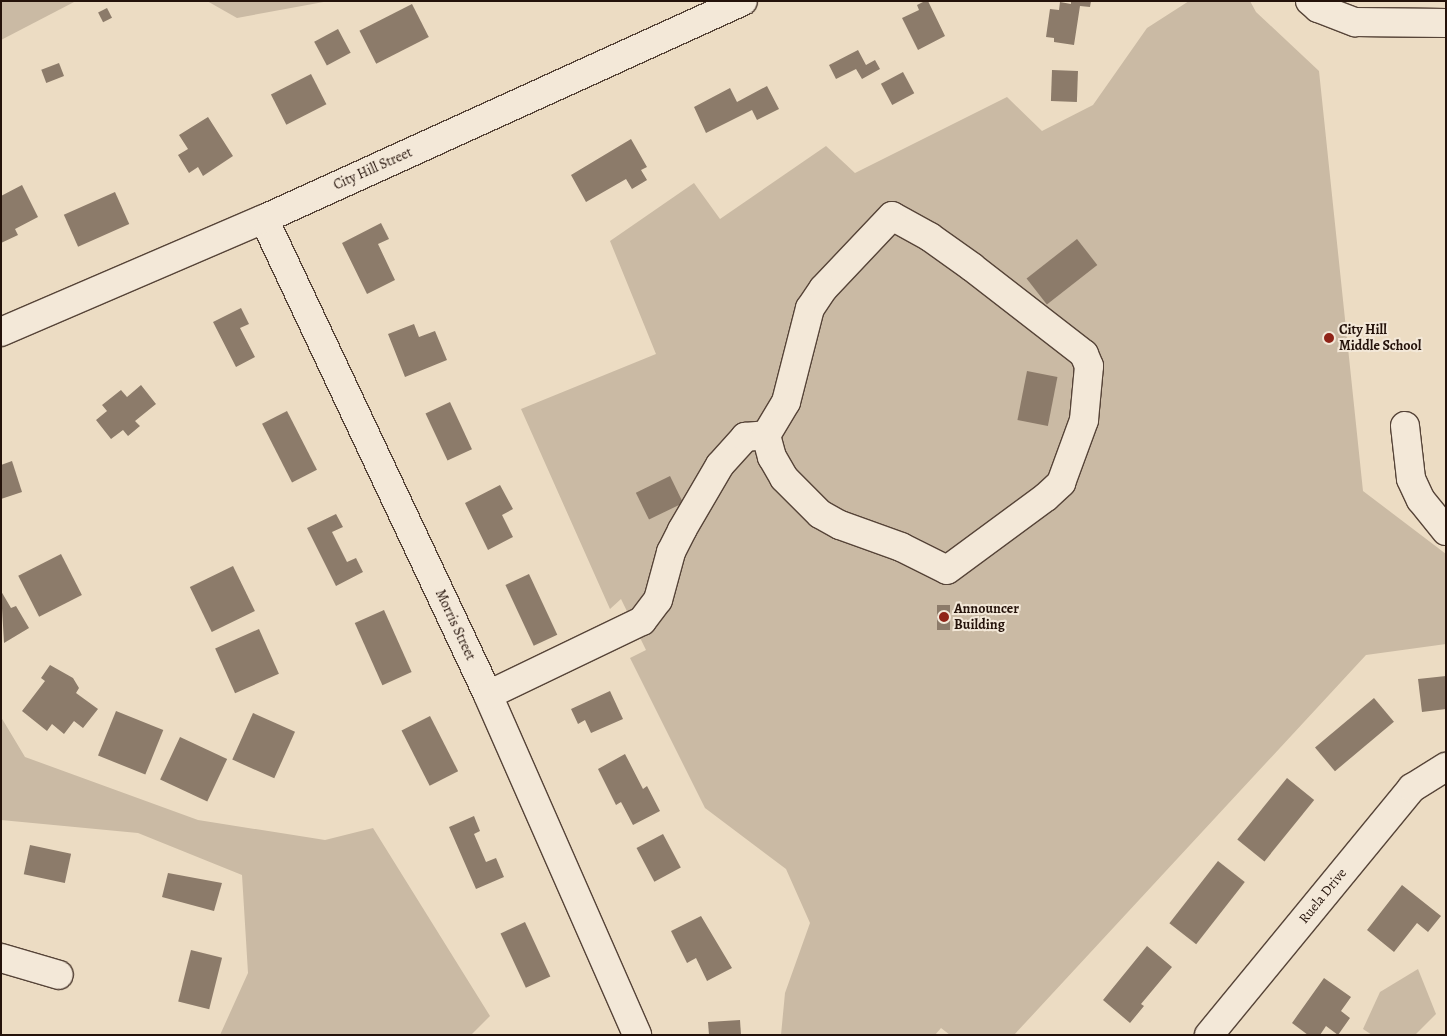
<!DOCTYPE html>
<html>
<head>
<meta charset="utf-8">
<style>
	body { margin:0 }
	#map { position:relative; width:1447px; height:1036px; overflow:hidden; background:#ecdcc3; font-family:Alegreya,serif }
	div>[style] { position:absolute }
	.green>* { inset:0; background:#cabaa4 }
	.building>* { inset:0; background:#8c7b6a; transform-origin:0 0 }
	.roads { filter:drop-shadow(1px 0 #564438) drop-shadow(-1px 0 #564438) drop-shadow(0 1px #564438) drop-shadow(0 -1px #564438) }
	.minor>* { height:28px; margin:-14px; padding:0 14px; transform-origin:14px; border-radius:14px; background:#f3e8d8 }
	.dots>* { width:14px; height:14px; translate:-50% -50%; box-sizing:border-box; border:2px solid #f3e8d8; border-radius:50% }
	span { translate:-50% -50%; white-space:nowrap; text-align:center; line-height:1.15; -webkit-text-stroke:4px #f3e8d8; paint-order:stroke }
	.street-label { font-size:14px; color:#24120a }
	.poi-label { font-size:14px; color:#24120a; font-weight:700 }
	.left { translate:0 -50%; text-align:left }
	.frame { position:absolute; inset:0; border:2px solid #24120a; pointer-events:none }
</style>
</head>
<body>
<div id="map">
	<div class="green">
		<div style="clip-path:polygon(1px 1px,76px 1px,1px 40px)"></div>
		<div style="clip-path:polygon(207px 1px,329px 1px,237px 18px)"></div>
		<div style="clip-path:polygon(1189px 1px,1250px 1px,1256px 12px,1319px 71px,1363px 491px,1446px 554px,1446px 644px,1366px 655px,1014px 1035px,950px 1035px,941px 1028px,935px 1035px,781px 1035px,785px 993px,810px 923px,786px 869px,705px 808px,630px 658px,646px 650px,621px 599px,610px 609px,521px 409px,656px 354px,610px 241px,694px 183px,720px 219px,826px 146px,855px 173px,1007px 97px,1042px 131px,1093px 105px,1147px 28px)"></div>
		<div style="clip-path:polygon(1px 717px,25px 757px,198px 820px,325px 840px,373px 828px,490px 1016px,471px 1035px,220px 1035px,248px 973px,242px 875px,138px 833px,1px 820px)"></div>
		<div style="clip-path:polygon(1418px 969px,1436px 1014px,1415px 1035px,1372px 1035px,1363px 1029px,1380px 992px)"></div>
	</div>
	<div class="building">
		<div style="clip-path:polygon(925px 1px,928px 1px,945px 36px,918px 50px,902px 18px,919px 10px,917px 5px)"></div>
		<div style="clip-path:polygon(1071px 1px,1091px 1px,1090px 7px,1080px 6px,1074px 45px,1054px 42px,1054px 38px,1046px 37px,1050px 9px,1059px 10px,1060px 2px,1071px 4px)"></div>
		<div style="left:412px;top:4px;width:37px;height:59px;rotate:63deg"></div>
		<div style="left:107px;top:8px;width:11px;height:10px;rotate:63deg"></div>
		<div style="left:338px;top:29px;width:27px;height:27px;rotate:62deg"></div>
		<div style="clip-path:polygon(858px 50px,866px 65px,875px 60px,880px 69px,862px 79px,856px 69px,836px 79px,829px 65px)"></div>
		<div style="left:59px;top:63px;width:14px;height:19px;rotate:69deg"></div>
		<div style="left:1052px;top:70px;width:26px;height:31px;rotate:2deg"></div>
		<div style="left:903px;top:72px;width:24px;height:25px;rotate:62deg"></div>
		<div style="left:311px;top:74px;width:34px;height:45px;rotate:63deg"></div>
		<div style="clip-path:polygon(767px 86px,779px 109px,757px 120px,752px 110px,706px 133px,694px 107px,730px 88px,737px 102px)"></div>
		<div style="clip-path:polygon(208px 117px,233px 156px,203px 176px,198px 167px,189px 173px,178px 155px,188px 149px,179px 135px)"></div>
		<div style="clip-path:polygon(631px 139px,647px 167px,641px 170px,647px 180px,632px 189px,626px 179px,586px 202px,571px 175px)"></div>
		<div style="clip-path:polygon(22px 185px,38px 217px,15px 229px,18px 235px,1px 243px,1px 196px)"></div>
		<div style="left:115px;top:192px;width:35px;height:56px;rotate:66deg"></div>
		<div style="clip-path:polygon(381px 223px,389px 239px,378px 244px,395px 280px,367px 294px,342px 243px)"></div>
		<div style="left:1077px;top:239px;width:33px;height:64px;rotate:52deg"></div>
		<div style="clip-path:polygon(241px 308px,249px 324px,240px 328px,255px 357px,236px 367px,213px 322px)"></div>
		<div style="clip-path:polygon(414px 324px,419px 337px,435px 331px,447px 360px,405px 377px,388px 334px)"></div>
		<div style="left:1027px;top:371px;width:31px;height:50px;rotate:11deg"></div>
		<div style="clip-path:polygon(141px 385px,156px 404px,135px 421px,140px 426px,128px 436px,123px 430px,111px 439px,96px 420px,107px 411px,102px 405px,121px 390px,127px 397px)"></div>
		<div style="left:450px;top:402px;width:52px;height:27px;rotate:65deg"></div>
		<div style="left:287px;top:411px;width:66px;height:28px;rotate:63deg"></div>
		<div style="clip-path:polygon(12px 461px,22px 492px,1px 499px,1px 465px)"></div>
		<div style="left:670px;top:476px;width:30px;height:38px;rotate:64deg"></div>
		<div style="clip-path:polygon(500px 485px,513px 509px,502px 515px,513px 537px,488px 550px,465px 503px)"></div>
		<div style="clip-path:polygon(336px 514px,343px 527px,332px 532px,347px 562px,356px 558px,363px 572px,336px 586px,307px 528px)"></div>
		<div style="left:61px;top:554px;width:46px;height:48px;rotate:63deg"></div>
		<div style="left:233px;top:566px;width:50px;height:48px;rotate:64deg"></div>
		<div style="left:529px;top:574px;width:67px;height:26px;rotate:65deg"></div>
		<div style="clip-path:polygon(1px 591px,11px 608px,16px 606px,29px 628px,4px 643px)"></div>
		<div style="left:937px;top:605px;width:13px;height:25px"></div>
		<div style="left:384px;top:610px;width:68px;height:32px;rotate:66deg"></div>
		<div style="left:259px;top:629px;width:49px;height:48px;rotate:66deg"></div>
		<div style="clip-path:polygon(50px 665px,73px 678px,79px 688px,76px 693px,98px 709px,83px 728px,74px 721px,64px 734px,52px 724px,47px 731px,22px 711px,45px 681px,41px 678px)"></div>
		<div style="clip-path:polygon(1446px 676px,1446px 709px,1422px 712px,1418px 679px)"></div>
		<div style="clip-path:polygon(610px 691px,623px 719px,591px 733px,585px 720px,578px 724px,571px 709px)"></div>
		<div style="left:1374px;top:698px;width:31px;height:77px;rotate:50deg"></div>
		<div style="left:116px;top:711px;width:51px;height:48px;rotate:22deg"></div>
		<div style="left:253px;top:713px;width:46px;height:51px;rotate:24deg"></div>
		<div style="left:430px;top:716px;width:62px;height:32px;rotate:63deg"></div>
		<div style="left:180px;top:737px;width:52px;height:47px;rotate:25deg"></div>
		<div style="clip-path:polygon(625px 754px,643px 789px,647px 786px,660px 811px,633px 825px,621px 802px,616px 805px,598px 769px)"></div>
		<div style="left:1287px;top:778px;width:35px;height:79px;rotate:39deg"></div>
		<div style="clip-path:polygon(474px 816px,480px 831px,474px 834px,486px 862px,496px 858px,504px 877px,476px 889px,449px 827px)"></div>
		<div style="left:663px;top:834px;width:38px;height:30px;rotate:62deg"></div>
		<div style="left:30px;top:845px;width:42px;height:30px;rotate:12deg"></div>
		<div style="left:1218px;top:861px;width:34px;height:79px;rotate:38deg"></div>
		<div style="clip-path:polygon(168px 873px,222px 883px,214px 911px,162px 897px)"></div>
		<div style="clip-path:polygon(1402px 885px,1441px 916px,1428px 932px,1417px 923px,1394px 952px,1367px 930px)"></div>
		<div style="clip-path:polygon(701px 916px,732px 968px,707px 981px,696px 958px,687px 963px,671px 931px)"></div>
		<div style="left:525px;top:922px;width:60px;height:27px;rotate:65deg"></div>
		<div style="clip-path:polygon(1147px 946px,1172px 967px,1141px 1004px,1144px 1006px,1130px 1023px,1103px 1000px)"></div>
		<div style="left:191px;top:950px;width:32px;height:53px;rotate:14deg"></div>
		<div style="clip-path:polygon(1324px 978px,1351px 997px,1341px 1011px,1350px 1018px,1338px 1035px,1326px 1026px,1320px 1035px,1308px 1035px,1292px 1023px)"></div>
		<div style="clip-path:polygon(740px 1020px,741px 1035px,709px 1035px,708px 1022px)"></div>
	</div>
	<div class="roads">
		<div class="minor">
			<div style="left:1310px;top:1px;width:11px;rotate:41deg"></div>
			<div style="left:1318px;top:8px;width:40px;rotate:21deg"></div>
			<div style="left:1355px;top:22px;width:91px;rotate:0.6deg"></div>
			<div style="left:264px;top:219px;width:526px;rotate:64.8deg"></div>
			<div style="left:488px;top:695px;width:371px;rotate:66.3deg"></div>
			<div style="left:1px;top:332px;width:286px;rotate:-23.3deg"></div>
			<div style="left:264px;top:219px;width:526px;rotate:-24.47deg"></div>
			<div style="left:1405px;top:426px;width:53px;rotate:83.5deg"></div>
			<div style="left:1411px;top:479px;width:23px;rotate:65deg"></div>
			<div style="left:1421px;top:500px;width:40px;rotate:51deg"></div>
			<div style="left:488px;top:695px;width:171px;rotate:-25.7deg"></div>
			<div style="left:642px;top:621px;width:26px;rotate:-53deg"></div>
			<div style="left:658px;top:600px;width:50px;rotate:-74.8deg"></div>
			<div style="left:671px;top:552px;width:25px;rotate:-63deg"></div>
			<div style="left:682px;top:530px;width:75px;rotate:-59.7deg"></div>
			<div style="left:720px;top:465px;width:38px;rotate:-48deg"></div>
			<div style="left:745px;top:437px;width:21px;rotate:-5deg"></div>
			<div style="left:766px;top:435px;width:23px;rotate:75deg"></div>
			<div style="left:772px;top:457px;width:24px;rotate:60deg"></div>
			<div style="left:784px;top:478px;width:51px;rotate:45deg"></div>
			<div style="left:820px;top:514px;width:23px;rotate:29deg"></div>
			<div style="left:840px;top:525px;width:65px;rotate:19.8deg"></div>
			<div style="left:901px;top:547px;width:51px;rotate:26.6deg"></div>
			<div style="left:947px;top:570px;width:123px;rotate:-36.4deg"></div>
			<div style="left:1046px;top:497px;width:21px;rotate:-43deg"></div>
			<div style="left:1061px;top:483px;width:67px;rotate:-69.9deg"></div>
			<div style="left:1084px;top:420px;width:54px;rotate:-84.7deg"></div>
			<div style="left:1089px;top:366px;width:13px;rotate:-113deg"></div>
			<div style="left:1084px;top:354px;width:142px;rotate:-142.2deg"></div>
			<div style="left:972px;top:267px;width:52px;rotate:-144.5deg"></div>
			<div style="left:930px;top:237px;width:43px;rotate:-151.1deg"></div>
			<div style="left:892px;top:216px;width:100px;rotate:133.4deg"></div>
			<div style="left:823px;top:289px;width:23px;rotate:124deg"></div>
			<div style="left:810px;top:308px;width:97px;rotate:104.3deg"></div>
			<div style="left:786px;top:402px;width:39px;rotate:121deg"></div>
			<div style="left:1px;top:958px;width:60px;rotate:16.3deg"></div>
			<div style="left:1209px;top:1035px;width:320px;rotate:-50.6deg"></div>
			<div style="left:1412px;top:788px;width:40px;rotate:-32deg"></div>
		</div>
	</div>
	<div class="dots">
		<div style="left:1329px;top:338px;background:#8f2418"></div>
		<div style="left:944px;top:617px;background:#8f2418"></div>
	</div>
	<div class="street-label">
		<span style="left:373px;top:169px;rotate:-24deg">City Hill Street</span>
		<span style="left:455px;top:625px;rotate:65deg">Morris Street</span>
		<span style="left:1323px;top:896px;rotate:-51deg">Ruela Drive</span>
	</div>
	<div class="poi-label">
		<span class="left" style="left:1339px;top:338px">City Hill<br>Middle School</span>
		<span class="left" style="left:954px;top:617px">Announcer<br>Building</span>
	</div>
	<div class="frame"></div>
</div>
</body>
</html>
